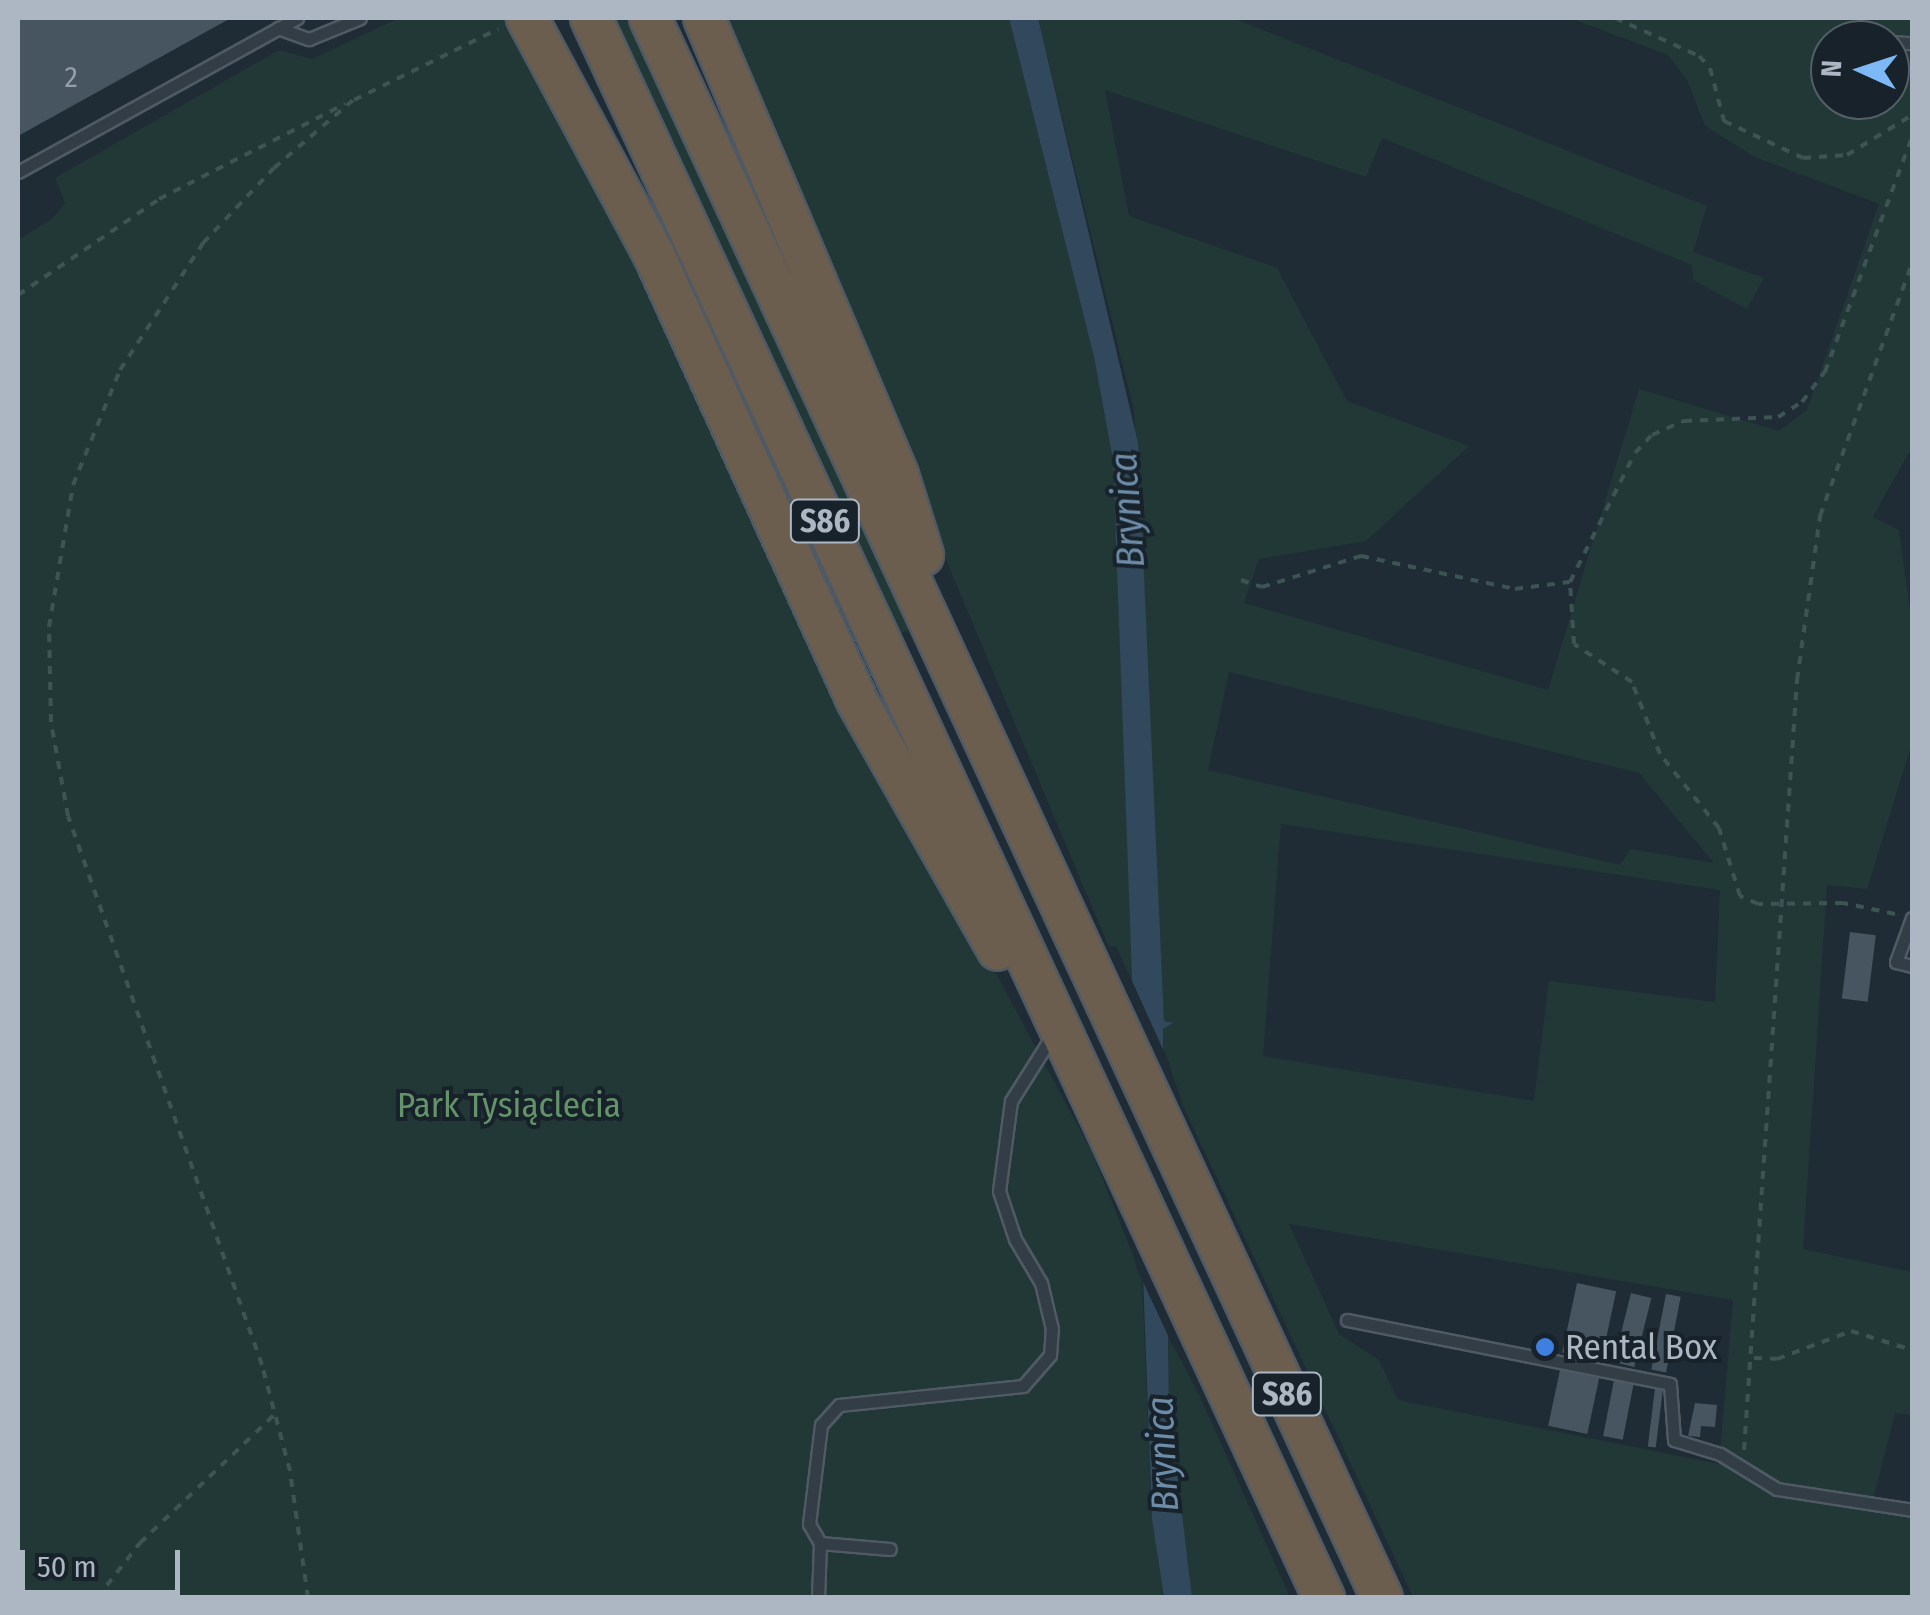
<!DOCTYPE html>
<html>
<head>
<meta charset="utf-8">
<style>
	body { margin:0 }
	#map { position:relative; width:1930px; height:1615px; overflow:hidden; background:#1f2b35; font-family:"Fira Sans Condensed",sans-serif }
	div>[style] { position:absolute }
	.green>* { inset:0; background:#223837 }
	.water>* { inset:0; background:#32495d }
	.pier>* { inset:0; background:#1f2b35 }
	.building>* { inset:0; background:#475561; transform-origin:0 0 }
	.path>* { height:4px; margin-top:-2px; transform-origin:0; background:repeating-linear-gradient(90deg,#3e5354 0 8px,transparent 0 16px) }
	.roads { filter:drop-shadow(2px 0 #505a64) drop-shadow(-2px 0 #505a64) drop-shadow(0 2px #505a64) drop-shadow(0 -2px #505a64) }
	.lane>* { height:11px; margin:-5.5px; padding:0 5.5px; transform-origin:5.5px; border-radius:5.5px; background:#323d46 }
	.highway>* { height:40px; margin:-20px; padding:0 20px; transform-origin:20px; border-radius:20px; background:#6c5e4f }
	.dots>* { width:28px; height:28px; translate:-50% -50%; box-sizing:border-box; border:5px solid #18222a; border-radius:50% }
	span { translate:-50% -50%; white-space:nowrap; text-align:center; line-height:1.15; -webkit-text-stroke:8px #18222a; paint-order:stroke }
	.number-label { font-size:30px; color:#939eaa }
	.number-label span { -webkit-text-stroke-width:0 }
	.shield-label span { padding:2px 8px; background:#18222a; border:2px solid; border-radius:8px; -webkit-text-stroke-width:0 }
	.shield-label { font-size:32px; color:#acb7c3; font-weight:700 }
	.park-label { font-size:35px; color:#64936a }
	.poi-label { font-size:35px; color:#acb7c3 }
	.left { translate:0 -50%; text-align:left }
	.water-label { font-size:38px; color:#6c8ca8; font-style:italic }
	.frame { position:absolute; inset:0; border:20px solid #acb7c3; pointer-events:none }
	.north { position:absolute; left:1810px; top:20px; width:100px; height:100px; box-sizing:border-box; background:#18222a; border:2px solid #535e67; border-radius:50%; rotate:273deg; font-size:28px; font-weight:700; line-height:40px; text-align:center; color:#acb7c3 }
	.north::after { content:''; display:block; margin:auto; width:35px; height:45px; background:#7db9f7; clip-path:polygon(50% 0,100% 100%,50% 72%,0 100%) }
	.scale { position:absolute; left:20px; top:1550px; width:160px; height:45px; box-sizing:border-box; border:5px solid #acb7c3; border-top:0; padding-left:12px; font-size:30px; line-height:35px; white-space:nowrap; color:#acb7c3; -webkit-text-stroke:8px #18222a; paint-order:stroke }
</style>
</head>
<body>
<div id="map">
	<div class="green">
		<div style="clip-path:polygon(399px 18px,507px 18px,621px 219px,842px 687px,1092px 1152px,1142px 1278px,1151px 1500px,1164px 1597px,18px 1597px,18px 240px,52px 219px,65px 203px,55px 178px,279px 50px,312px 59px)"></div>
		<div style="clip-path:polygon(608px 18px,630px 18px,913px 629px,898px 634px)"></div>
		<div style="clip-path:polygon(718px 18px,1009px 18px,1094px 357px,1113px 460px,1133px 984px,1116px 946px,1109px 947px)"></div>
		<div style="clip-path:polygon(evenodd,1038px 18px,1233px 18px,1707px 206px,1693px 252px,1764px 278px,1747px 309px,1693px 280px,1692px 265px,1382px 138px,1366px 177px,1105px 90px,1129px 216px,1277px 268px,1347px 401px,1469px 446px,1366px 541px,1259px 559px,1244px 603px,1548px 690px,1639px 389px,1779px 431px,1807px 410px,1879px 204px,1755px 157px,1705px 126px,1687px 80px,1668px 55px,1570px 18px,1912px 18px,1912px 447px,1873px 517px,1899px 530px,1912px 624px,1912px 743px,1867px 889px,1827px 885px,1803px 1249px,1912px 1272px,1912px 1415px,1895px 1413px,1870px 1512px,1912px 1518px,1912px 1597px,1413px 1597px,1184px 1108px,1164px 1050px,1163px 1028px,1172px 1023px,1164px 1021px,1134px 411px,1038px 18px,1830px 40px,1890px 40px,1890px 100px,1830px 100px,1830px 40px,1038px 18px,1229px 672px,1639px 773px,1714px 863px,1630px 849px,1620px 865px,1208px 770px,1229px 672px,1038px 18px,1281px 824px,1720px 890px,1715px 1002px,1549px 981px,1534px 1101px,1263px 1056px,1281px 824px,1038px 18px,1289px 1224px,1733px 1300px,1719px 1464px,1398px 1400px,1379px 1360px,1339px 1334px,1289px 1224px)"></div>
		<div style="clip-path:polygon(1168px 1335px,1201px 1399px,1290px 1597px,1192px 1597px,1169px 1405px)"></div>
	</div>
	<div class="water">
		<div style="clip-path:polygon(1009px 18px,1038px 18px,1138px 443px,1164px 1021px,1173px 1023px,1163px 1029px,1169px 1405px,1192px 1597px,1164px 1597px,1152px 1519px,1113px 460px,1094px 357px)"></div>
	</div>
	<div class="pier">
		<div style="clip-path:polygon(1128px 972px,1170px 1065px,1173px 1346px,1136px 1267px)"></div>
	</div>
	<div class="building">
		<div style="clip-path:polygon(18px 18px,231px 18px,18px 136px)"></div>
		<div style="left:1850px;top:932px;width:26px;height:67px;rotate:7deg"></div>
		<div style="left:1577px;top:1283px;width:40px;height:71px;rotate:12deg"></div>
		<div style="left:1631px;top:1293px;width:21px;height:71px;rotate:14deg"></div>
		<div style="left:1666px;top:1294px;width:15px;height:77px;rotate:11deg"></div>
		<div style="left:1560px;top:1370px;width:40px;height:57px;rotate:12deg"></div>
		<div style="left:1614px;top:1380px;width:20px;height:57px;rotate:11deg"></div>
		<div style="left:1655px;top:1388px;width:8px;height:59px;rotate:7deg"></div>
		<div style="clip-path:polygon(1695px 1403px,1717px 1405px,1715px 1427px,1701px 1426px,1700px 1437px,1688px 1436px)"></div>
	</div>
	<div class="path">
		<div style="left:1615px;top:18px;width:92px;rotate:24.3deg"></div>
		<div style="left:1699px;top:56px;width:16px;rotate:47deg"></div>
		<div style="left:1710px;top:68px;width:55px;rotate:75.2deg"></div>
		<div style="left:1724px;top:121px;width:87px;rotate:25.1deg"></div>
		<div style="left:1803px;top:158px;width:44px;rotate:-3.9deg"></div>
		<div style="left:1847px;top:155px;width:76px;rotate:-31.6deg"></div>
		<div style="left:354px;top:100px;width:161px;rotate:-26.2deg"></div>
		<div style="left:18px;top:295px;width:171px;rotate:-34.2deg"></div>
		<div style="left:159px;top:199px;width:209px;rotate:-27.1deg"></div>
		<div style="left:1241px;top:580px;width:22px;rotate:18deg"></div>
		<div style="left:1262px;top:587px;width:104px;rotate:-17.4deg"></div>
		<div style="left:1361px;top:556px;width:157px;rotate:12.1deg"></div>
		<div style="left:1515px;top:589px;width:55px;rotate:-7.3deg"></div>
		<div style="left:1895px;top:914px;width:53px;rotate:-168.1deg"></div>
		<div style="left:1843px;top:903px;width:85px;rotate:179.3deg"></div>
		<div style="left:1758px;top:904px;width:20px;rotate:-156deg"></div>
		<div style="left:1740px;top:896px;width:71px;rotate:-107.2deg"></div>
		<div style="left:1719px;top:828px;width:95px;rotate:-128.6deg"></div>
		<div style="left:1660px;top:754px;width:77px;rotate:-111.3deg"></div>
		<div style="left:1632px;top:682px;width:69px;rotate:-146.8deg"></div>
		<div style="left:1574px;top:644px;width:62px;rotate:-93.7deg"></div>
		<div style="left:1570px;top:582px;width:144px;rotate:-63.3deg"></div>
		<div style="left:1635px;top:453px;width:25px;rotate:-47deg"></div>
		<div style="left:1652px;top:435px;width:35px;rotate:-24deg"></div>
		<div style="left:1684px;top:421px;width:94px;rotate:-2.4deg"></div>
		<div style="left:1778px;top:417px;width:28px;rotate:-32deg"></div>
		<div style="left:1802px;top:402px;width:38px;rotate:-53deg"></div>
		<div style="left:1825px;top:372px;width:251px;rotate:-69.7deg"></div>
		<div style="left:1754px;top:1358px;width:23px;rotate:2deg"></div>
		<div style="left:1777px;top:1359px;width:79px;rotate:-20.7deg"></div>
		<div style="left:1851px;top:1331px;width:64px;rotate:17.3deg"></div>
		<div style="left:1744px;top:1450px;width:772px;rotate:-86.06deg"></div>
		<div style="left:1797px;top:680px;width:166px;rotate:-82deg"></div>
		<div style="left:1820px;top:516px;width:269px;rotate:-70deg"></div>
		<div style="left:97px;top:1598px;width:70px;rotate:-52deg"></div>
		<div style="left:140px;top:1543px;width:185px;rotate:-43.7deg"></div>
		<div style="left:308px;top:1598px;width:128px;rotate:-98.1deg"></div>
		<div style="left:290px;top:1471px;width:110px;rotate:-104.8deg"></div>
		<div style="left:262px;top:1365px;width:582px;rotate:-109.46deg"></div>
		<div style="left:68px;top:816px;width:96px;rotate:-100.3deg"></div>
		<div style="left:51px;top:722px;width:95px;rotate:-91.2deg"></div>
		<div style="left:49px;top:627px;width:144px;rotate:-80.4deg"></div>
		<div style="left:73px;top:485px;width:124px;rotate:-67.8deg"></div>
		<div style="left:120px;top:370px;width:152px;rotate:-56.8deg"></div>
		<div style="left:203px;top:243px;width:103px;rotate:-46.6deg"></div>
		<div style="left:274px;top:168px;width:104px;rotate:-40.7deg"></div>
	</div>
	<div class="roads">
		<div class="lane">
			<div style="left:278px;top:28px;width:33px;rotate:20deg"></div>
			<div style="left:309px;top:39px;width:55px;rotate:-22.4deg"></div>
			<div style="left:1863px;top:33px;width:22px;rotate:18deg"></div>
			<div style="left:1890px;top:42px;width:22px;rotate:3deg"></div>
			<div style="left:18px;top:172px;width:319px;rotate:-28.9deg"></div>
			<div style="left:1912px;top:918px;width:47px;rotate:110deg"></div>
			<div style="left:1896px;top:962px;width:16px;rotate:14deg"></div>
			<div style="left:1347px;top:1320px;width:329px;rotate:11.2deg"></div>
			<div style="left:1670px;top:1384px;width:56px;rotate:85.9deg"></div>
			<div style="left:1674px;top:1440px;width:48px;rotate:16.9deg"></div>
			<div style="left:1720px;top:1454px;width:67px;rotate:31.6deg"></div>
			<div style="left:1777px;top:1489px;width:137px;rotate:8.8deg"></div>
			<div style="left:820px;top:1543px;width:70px;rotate:4.9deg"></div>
			<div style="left:818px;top:1598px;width:55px;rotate:-87.9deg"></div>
			<div style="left:820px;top:1543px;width:22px;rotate:-120deg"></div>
			<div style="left:809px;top:1524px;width:100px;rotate:-83.1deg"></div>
			<div style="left:821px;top:1425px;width:27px;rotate:-48deg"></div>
			<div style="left:839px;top:1405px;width:185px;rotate:-5.9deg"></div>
			<div style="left:1023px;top:1386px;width:41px;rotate:-48.9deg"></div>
			<div style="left:1050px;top:1355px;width:26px;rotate:-86deg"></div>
			<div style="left:1052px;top:1329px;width:47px;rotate:-103.4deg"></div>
			<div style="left:1041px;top:1283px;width:51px;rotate:-120.6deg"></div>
			<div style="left:1015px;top:1239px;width:51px;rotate:-108.4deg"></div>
			<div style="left:999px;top:1191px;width:91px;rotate:-82.4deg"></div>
			<div style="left:1011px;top:1101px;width:77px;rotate:-57.8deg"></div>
		</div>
		<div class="highway">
			<div style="left:527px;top:18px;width:269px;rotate:61.8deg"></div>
			<div style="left:654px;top:255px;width:488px;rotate:65.5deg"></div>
			<div style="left:856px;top:699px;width:288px;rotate:60.5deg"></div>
			<div style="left:591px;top:18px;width:1742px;rotate:65.11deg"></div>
			<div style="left:650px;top:18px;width:1741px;rotate:65.14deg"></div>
			<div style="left:704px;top:18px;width:496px;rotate:67deg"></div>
			<div style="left:898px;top:475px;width:84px;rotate:72.6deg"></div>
		</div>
	</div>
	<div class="dots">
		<div style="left:1545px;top:1347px;background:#3f7fe0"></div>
	</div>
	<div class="number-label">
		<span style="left:71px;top:77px">2</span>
	</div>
	<div class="shield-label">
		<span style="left:825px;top:521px">S86</span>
		<span style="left:1287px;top:1394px">S86</span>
	</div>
	<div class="park-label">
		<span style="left:509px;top:1105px">Park Tysiąclecia</span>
	</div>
	<div class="poi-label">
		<span class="left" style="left:1565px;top:1347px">Rental Box</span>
	</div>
	<div class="water-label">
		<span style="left:1128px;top:510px;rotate:-94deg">Brynica</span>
		<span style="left:1163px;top:1454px;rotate:-93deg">Brynica</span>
	</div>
	<div class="frame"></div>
	<div class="north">N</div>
	<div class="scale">50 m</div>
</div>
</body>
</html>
